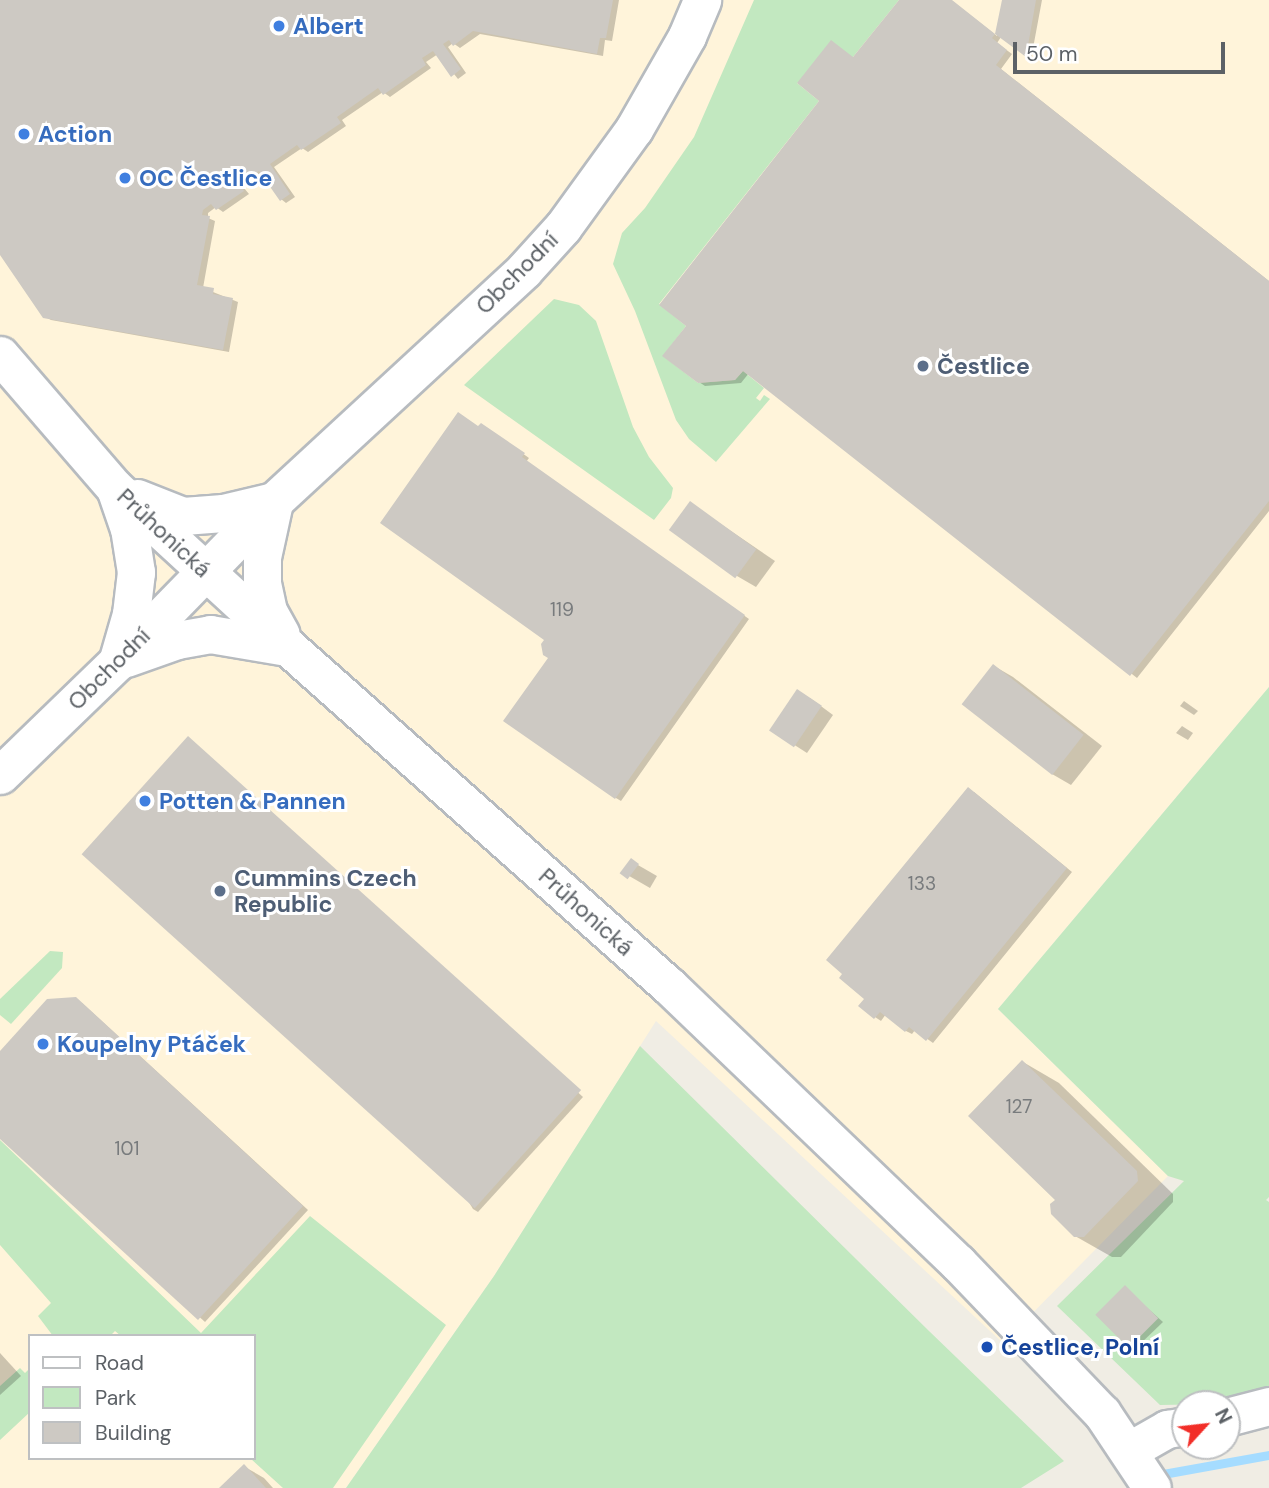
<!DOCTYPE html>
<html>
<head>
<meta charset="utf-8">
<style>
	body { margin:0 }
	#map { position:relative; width:1269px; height:1488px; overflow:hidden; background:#f0ede4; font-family:"DM Sans",sans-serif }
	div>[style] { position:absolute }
	.commercial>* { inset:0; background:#fff4da }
	.green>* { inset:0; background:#c2e8c0 }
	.shadow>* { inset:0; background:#0003; transform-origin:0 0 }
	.stream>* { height:9px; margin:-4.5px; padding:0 4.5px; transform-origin:4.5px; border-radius:4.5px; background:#a5dcff }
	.building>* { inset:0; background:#cdc9c3; transform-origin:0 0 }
	.roads { filter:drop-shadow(2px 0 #b7bbbf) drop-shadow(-2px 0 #b7bbbf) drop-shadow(0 2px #b7bbbf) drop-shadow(0 -2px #b7bbbf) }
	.minor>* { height:37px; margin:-18.5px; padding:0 18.5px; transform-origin:18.5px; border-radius:18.5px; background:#fff }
	.dots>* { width:19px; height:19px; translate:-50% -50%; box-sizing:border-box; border:4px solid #fff; border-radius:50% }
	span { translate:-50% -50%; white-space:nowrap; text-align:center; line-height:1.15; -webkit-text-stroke:6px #fff; paint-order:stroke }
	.number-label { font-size:19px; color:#787b7d }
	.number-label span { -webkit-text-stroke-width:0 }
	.shop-label { font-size:23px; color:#366cbe; font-weight:700 }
	.left { translate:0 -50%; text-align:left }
	.street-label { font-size:23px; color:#5c6166 }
	.service-label { font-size:23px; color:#4e5e75; font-weight:700 }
	.transit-label { font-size:23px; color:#164399; font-weight:700 }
	.legend { position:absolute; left:28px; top:1334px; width:228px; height:126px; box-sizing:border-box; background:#fff; border:2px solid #bec0c2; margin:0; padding:9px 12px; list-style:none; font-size:21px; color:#5c6166 }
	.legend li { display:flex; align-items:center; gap:14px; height:35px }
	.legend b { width:35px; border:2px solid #bec0c2 }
	.north { position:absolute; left:1171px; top:1390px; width:70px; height:70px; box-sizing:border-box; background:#fff; border:2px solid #bec0c2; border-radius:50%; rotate:63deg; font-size:19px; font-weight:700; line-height:28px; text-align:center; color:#5c6166 }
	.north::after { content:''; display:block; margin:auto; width:24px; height:32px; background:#f22e28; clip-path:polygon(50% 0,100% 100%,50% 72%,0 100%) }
	.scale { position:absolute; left:1013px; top:42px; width:212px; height:32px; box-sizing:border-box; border:4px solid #5c6166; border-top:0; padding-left:9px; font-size:21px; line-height:24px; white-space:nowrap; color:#5c6166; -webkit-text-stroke:5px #fff; paint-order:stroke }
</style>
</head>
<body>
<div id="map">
	<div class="commercial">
		<div style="clip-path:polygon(evenodd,0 0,1269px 0,1269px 687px,998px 1009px,1168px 1176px,1003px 1343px,656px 1021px,494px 1276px,346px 1488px,0 1488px,0 0,30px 1336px,254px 1336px,254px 1458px,30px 1458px,30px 1336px)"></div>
	</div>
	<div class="green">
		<div style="clip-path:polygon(754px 0,899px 0,853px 57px,797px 83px,819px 101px,659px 304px,686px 326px,663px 356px,698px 383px,735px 380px,743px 371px,764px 388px,756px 398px,760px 401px,764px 395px,770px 399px,716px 462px,689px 439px,676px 420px,635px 311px,613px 264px,622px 233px,645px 208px,694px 137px)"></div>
		<div style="clip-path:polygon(554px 299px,579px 305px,596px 321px,633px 427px,649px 457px,673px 488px,671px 498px,654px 520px,464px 385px)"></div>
		<div style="clip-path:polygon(1269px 687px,1269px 1197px,1266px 1200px,1269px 1202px,1269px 1389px,1220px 1404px,1160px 1405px,1057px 1306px,1184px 1181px,1168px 1176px,998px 1009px)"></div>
		<div style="clip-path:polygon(50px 951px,63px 952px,62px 968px,11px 1024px,0 1015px,0 999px)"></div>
		<div style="clip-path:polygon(640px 1046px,929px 1331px,1064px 1461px,1021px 1488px,346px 1488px,494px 1276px)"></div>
		<div style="clip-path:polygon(0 1140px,201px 1333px,310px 1216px,446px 1325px,333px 1488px,283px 1488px,250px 1458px,254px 1458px,254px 1336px,121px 1336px,115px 1331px,110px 1336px,53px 1336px,38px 1316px,51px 1303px,0 1245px)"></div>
		<div style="clip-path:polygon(20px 1368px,25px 1373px,30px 1368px,30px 1412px,0 1440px,0 1386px)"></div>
	</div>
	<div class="shadow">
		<div style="clip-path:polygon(0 0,619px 0,612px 41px,605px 40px,603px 56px,480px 34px,460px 48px,453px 43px,448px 47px,466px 73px,458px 79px,438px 54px,426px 62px,431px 68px,390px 97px,383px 92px,342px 120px,346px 126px,308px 152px,302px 148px,274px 167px,295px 197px,286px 203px,281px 199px,264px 175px,244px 188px,249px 194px,223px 212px,216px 207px,208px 213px,208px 218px,215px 221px,203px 288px,238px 302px,229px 352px,51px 320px,44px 316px,0 252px)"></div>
		<div style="clip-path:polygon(901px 0,951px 0,997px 36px,1003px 0,1042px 0,1031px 59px,1001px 37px,997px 43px,1012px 54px,1001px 69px,1269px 281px,1269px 511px,1137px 678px,749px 373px,741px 383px,705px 386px,699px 382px,688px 326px,854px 59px)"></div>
		<div style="clip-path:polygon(479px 428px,487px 428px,529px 458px,526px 462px,749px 619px,621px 801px,616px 798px,550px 657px)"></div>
		<div style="clip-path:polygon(690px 503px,775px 561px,756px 587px,737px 576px)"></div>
		<div style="clip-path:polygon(994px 666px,1013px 677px,1102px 746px,1071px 785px,1052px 774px)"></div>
		<div style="clip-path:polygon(810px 698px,833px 715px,807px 753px,771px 730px)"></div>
		<div style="clip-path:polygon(1184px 701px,1198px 711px,1194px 715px,1180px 706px)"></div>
		<div style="clip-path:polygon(1182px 726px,1193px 733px,1188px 740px,1176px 733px)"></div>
		<div style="clip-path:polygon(189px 738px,583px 1097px,478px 1212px,473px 1209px)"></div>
		<div style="clip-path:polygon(974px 792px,1072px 872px,933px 1043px,915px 1030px,912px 1034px,906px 1031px,886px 1014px,881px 1021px,875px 1017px,866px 998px)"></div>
		<div style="left:631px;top:861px;width:30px;height:14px;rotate:30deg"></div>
		<div style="clip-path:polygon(82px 1003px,308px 1210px,205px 1322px,0 1136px,0 1053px)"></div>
		<div style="clip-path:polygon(1023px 1062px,1059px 1083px,1173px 1194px,1173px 1202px,1121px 1257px,1112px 1257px,1075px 1236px,1057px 1200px)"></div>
		<div style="clip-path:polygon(1125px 1288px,1163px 1322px,1135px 1349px,1130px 1346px)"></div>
		<div style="clip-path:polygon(0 1353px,21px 1376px,0 1395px)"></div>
		<div style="clip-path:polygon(245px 1467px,264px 1478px,273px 1488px,222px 1488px)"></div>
	</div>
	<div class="stream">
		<div style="left:1163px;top:1474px;width:108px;rotate:-10.2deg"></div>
	</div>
	<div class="building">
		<div style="clip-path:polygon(0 0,613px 0,606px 38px,600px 38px,597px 54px,473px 31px,453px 46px,449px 40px,443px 44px,461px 69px,451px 77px,433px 51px,422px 58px,426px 65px,383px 95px,378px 88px,337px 117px,341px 123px,301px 150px,297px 145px,270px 164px,290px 194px,280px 201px,259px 171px,240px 185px,244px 191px,216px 210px,211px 204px,203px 210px,202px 215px,210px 216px,197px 285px,214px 288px,213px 294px,233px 298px,223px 350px,43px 318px,0 255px)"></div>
		<div style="clip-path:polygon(899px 0,952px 0,995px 34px,992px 38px,1007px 50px,996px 65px,1269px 281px,1269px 501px,1130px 676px,743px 371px,735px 380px,698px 383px,662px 356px,686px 326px,659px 305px,819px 101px,797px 83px,831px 40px,853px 57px)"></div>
		<div style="clip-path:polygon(1002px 0,1036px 0,1026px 57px,995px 34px)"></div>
		<div style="clip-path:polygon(458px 412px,478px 426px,481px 423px,525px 453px,522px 457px,745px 615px,615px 799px,503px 721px,548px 658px,543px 655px,541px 644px,544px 640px,380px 523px)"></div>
		<div style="left:690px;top:501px;width:82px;height:36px;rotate:36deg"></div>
		<div style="left:993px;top:664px;width:115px;height:51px;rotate:38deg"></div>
		<div style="left:797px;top:689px;width:30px;height:50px;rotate:34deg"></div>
		<div style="left:188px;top:736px;width:529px;height:159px;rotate:42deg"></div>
		<div style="clip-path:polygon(968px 787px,1067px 868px,926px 1041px,909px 1027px,905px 1032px,880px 1012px,874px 1019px,858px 1006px,864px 999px,839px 978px,842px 974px,826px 960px)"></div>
		<div style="left:631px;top:858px;width:10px;height:19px;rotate:37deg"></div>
		<div style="clip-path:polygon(76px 997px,303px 1206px,198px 1320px,0 1139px,0 1051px,47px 999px)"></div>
		<div style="clip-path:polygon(1022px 1060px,1137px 1171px,1138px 1181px,1084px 1237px,1074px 1237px,1051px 1214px,1050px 1204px,1055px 1200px,968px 1116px)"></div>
		<div style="left:1125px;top:1285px;width:47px;height:42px;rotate:45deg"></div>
		<div style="clip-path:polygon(244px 1464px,266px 1488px,219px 1488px)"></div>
	</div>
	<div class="roads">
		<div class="minor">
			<div style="left:0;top:355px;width:174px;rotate:49.2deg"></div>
			<div style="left:114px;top:487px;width:236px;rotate:42.6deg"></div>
			<div style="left:288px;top:647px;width:510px;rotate:41.66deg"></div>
			<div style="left:669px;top:986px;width:400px;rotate:43.8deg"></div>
			<div style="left:958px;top:1263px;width:208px;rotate:46.2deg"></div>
			<div style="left:1102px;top:1413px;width:90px;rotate:56.3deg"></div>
			<div style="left:116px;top:491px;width:39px;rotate:71deg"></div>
			<div style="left:129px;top:528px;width:45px;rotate:81deg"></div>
			<div style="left:136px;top:572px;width:42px;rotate:96.8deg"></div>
			<div style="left:131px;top:614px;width:47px;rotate:106.1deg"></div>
			<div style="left:137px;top:498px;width:49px;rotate:21.4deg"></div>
			<div style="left:183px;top:516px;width:40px;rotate:-4.3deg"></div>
			<div style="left:223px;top:513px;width:52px;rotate:-13.2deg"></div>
			<div style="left:274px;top:502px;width:56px;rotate:102.3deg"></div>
			<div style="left:262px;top:557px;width:26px;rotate:90deg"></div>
			<div style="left:262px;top:583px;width:29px;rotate:78deg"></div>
			<div style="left:268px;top:611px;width:26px;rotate:61deg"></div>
			<div style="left:126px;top:658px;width:54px;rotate:-19.4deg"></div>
			<div style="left:177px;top:640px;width:34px;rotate:-10deg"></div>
			<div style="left:210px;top:634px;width:78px;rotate:9.6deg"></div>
			<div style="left:0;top:775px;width:163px;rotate:-44deg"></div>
			<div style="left:117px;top:662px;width:225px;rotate:-45.7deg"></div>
			<div style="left:274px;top:501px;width:340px;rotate:-42.7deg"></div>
			<div style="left:524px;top:270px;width:58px;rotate:-47.8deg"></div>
			<div style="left:563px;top:227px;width:121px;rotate:-54.1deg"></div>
			<div style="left:634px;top:129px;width:107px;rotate:-60.3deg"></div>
			<div style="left:687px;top:36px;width:39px;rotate:-67deg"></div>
			<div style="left:1227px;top:1417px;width:43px;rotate:-14.7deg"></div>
			<div style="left:1130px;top:1450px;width:43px;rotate:-29.6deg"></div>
			<div style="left:1167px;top:1429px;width:18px;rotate:-9deg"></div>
		</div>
	</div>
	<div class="dots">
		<div style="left:279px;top:26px;background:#3f7fe0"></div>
		<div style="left:24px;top:134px;background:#3f7fe0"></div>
		<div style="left:125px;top:178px;background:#3f7fe0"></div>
		<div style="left:923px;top:366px;background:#5c6f8a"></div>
		<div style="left:145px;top:801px;background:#3f7fe0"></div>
		<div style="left:220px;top:891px;background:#5c6f8a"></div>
		<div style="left:43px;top:1044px;background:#3f7fe0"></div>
		<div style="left:987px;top:1347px;background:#1a4fb4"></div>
	</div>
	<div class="number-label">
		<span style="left:562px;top:610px">119</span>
		<span style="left:922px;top:884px">133</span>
		<span style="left:1019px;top:1107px">127</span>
		<span style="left:127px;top:1149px">101</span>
	</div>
	<div class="shop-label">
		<span class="left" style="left:293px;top:26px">Albert</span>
		<span class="left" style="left:38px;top:134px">Action</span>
		<span class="left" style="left:139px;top:178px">OC Čestlice</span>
		<span class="left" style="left:159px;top:801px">Potten &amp; Pannen</span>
		<span class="left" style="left:57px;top:1044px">Koupelny Ptáček</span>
	</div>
	<div class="street-label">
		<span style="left:517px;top:273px;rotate:-45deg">Obchodní</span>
		<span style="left:164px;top:533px;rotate:43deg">Průhonická</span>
		<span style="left:109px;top:669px;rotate:-45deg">Obchodní</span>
		<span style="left:586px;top:912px;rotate:42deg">Průhonická</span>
	</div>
	<div class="service-label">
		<span class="left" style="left:937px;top:366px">Čestlice</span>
		<span class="left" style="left:234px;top:891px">Cummins Czech<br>Republic</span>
	</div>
	<div class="transit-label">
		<span class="left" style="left:1001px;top:1347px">Čestlice, Polní</span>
	</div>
	<ul class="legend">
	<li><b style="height:9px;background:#fff"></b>Road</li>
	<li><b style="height:19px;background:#c2e8c0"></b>Park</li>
	<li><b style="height:19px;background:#cdc9c3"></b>Building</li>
	</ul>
	<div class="north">N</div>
	<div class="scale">50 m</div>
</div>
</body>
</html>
